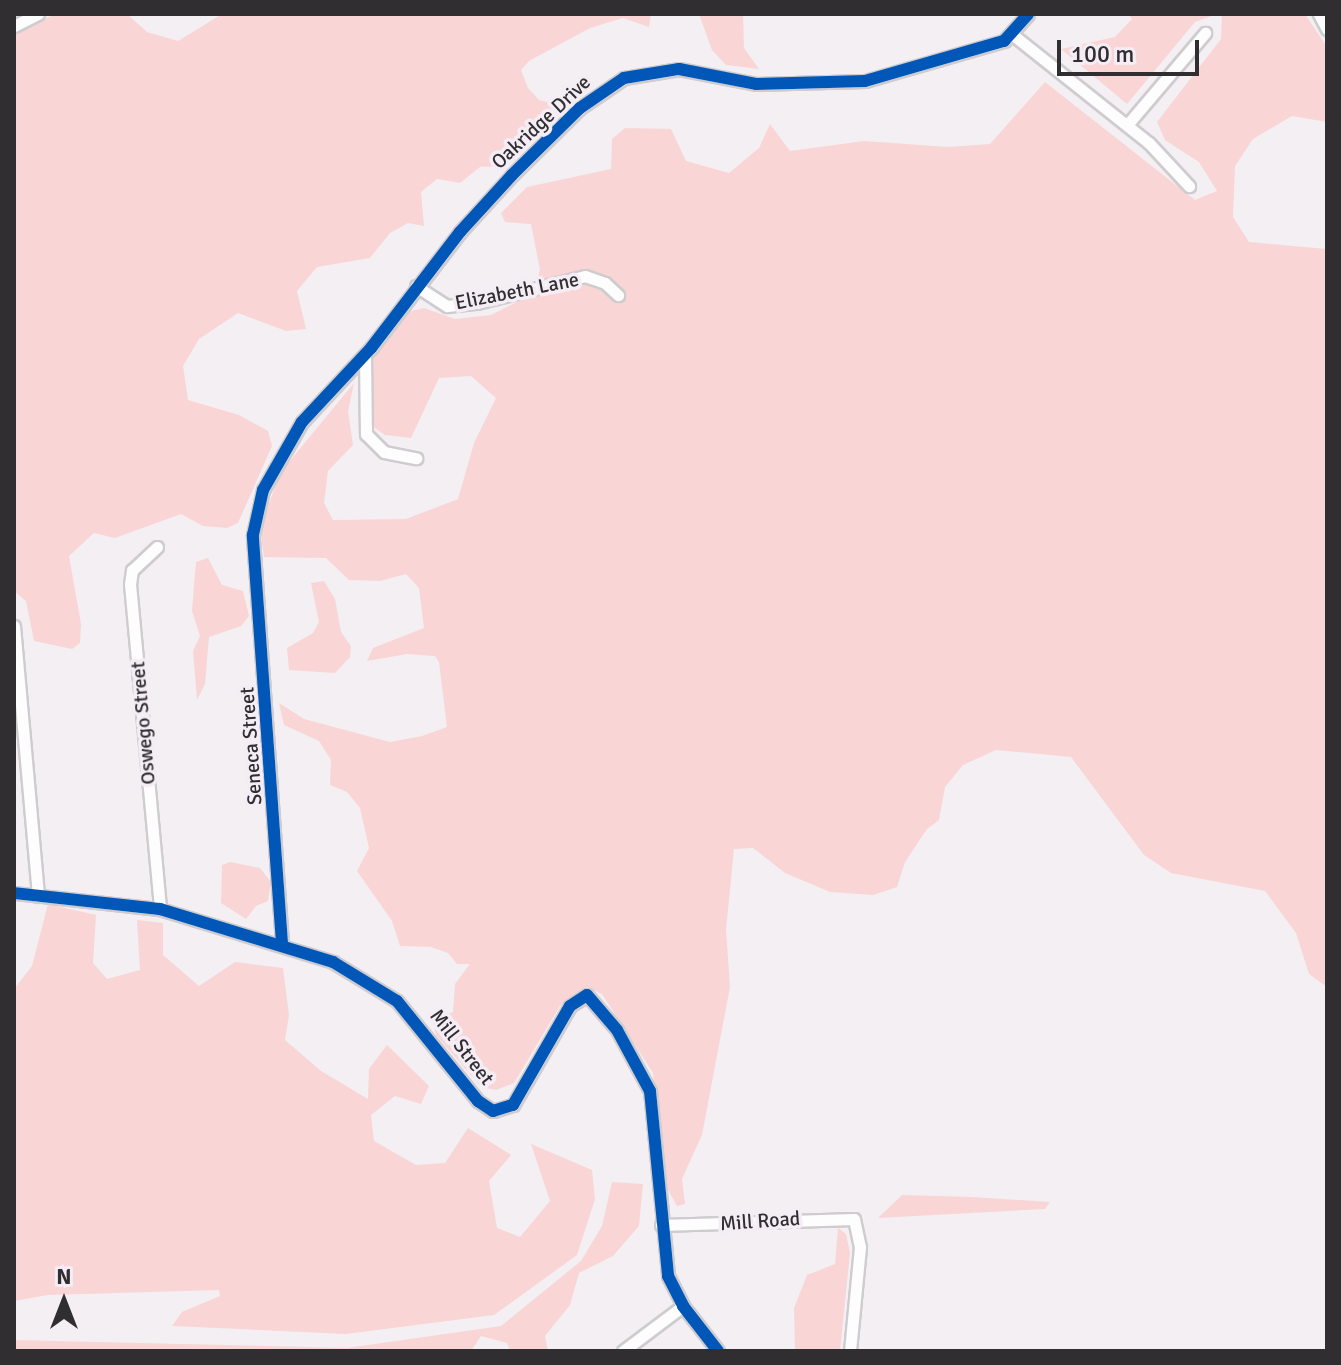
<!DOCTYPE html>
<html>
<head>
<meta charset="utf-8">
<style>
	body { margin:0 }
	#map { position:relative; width:1341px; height:1365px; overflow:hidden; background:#f3eff3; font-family:Signika,sans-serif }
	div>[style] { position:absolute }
	.green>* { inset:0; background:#f9d6d5 }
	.roads { filter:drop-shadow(2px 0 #cfcccf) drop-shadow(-2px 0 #cfcccf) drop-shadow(0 2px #cfcccf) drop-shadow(0 -2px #cfcccf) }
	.minor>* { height:11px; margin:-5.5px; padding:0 5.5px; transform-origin:5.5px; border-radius:5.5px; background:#fdfdfd }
	.cycleway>* { height:12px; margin:-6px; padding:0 6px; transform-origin:6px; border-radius:6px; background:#0057b8 }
	span { translate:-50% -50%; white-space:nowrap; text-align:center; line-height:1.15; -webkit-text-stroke:7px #f5edf5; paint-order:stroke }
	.street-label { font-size:20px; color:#312e31 }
	.frame { position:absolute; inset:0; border:16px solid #312e31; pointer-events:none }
	.north { position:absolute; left:24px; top:1261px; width:80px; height:80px; -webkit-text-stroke:6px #f5edf5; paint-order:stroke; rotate:0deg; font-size:22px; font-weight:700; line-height:32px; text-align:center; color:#312e31 }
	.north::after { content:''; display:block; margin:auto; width:28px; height:36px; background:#312e31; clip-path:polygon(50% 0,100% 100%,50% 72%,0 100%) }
	.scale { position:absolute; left:1057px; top:40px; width:142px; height:36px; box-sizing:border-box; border:4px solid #312e31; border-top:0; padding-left:10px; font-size:24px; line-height:28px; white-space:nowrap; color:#312e31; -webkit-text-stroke:6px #f5edf5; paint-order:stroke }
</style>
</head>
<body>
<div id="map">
	<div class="green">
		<div style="clip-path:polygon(55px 14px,127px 14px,147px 32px,178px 41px,222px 14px,651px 14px,649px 27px,623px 18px,590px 28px,529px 61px,521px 70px,528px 88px,539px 100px,563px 106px,505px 166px,480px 167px,460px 183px,437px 179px,421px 192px,424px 226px,408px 223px,390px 233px,370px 258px,317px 267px,297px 291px,306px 329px,286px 331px,238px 313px,199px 339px,183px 366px,188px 400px,239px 415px,268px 431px,272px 446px,238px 523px,227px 528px,203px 526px,181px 514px,115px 538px,94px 533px,69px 556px,81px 624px,80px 643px,72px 649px,34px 641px,26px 601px,14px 591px,14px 35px)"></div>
		<div style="clip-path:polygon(699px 14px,743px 14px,744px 48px,759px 69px,726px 65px,712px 50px)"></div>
		<div style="clip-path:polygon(1128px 14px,1217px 14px,1195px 22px,1127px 104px,1061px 49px,1115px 37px,1132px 19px)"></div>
		<div style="clip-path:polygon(1222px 14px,1305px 14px,1327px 47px,1327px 122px,1292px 116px,1253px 139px,1235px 166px,1233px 217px,1249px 242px,1327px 249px,1327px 987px,1309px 974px,1296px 933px,1265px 891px,1171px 873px,1144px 855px,1071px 757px,996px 750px,963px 765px,945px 787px,939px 820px,927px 829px,905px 862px,897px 887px,873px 895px,830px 892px,785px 873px,753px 848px,734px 849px,726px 930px,730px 987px,702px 1135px,682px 1179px,685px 1204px,677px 1206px,667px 1188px,653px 1073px,602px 994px,589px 988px,560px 1006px,514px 1083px,496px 1090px,481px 1087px,436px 1035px,433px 1021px,453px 1012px,455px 984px,470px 964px,457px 964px,448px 953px,431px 947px,400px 946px,392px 921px,357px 871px,369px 848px,360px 808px,347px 792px,330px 785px,331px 760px,319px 741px,284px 725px,279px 703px,304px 719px,390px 742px,422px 736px,447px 727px,439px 662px,435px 656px,407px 654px,367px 661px,373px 648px,424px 628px,419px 588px,406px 574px,380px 581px,349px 580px,326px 558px,264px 557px,260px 528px,280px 473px,354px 383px,348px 411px,353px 445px,328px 471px,324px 503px,333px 520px,406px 519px,458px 499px,474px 443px,496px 398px,471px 376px,439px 378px,411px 438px,385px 435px,372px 426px,370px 361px,411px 311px,424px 308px,455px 319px,491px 315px,533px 294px,540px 270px,531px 224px,505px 222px,501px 213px,527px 187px,611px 169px,612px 139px,625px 128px,671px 129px,686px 161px,729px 173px,759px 148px,770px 124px,790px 151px,864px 141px,948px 147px,990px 144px,1045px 82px,1195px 200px,1217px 191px,1199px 162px,1165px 140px,1157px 122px,1221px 39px)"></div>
		<div style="clip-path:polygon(208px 558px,222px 585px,243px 591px,249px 616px,241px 626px,209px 637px,205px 684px,197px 700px,193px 651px,200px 636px,192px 611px,194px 585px,196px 562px)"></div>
		<div style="clip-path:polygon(324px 581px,335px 599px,341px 632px,351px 646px,350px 657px,335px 673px,289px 670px,287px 648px,313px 633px,319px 622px,311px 583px)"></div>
		<div style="clip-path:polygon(230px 862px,260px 868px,271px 882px,268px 901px,256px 906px,246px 919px,221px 903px,222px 865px)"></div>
		<div style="clip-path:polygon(48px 904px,96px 915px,93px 963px,107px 979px,140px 970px,137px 920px,163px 923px,163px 955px,199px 986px,235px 962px,283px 968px,289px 1015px,285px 1040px,321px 1071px,368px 1099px,369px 1069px,387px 1045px,429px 1086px,421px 1104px,395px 1096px,371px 1115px,374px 1141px,416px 1165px,445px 1163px,468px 1128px,511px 1155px,489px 1181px,497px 1228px,520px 1237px,550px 1201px,531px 1144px,592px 1170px,595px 1199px,577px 1255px,494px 1315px,346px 1334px,172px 1326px,182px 1312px,220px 1296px,219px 1290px,48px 1295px,14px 1301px,14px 989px,32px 966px)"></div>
		<div style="clip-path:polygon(612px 1182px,643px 1184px,639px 1226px,613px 1256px,579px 1273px,570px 1305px,545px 1336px,548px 1351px,510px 1351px,507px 1343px,481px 1336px,471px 1351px,14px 1351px,14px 1340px,347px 1348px,501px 1326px,581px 1261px,602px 1226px)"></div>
		<div style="clip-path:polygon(902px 1195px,972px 1197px,1050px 1202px,1045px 1209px,878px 1218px)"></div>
		<div style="clip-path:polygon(838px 1228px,846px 1234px,850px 1253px,840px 1351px,795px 1351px,794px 1308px,807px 1275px,835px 1264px)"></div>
	</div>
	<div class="roads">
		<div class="minor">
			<div style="left:1319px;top:14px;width:17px;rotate:62deg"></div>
			<div style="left:14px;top:26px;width:27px;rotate:-27deg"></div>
			<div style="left:1013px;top:35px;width:174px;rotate:38.5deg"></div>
			<div style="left:1149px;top:143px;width:59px;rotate:47.1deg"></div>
			<div style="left:1127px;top:125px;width:121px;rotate:-49.7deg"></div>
			<div style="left:416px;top:286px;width:37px;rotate:33deg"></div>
			<div style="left:447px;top:306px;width:30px;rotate:-6deg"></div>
			<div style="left:477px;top:303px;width:111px;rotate:-14deg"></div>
			<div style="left:585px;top:276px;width:21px;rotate:19deg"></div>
			<div style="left:605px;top:283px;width:18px;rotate:43deg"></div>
			<div style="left:365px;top:355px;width:79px;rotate:89.3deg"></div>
			<div style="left:366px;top:434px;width:25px;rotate:45deg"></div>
			<div style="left:384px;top:452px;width:33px;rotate:11deg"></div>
			<div style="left:157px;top:547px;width:34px;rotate:137deg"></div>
			<div style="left:132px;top:570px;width:14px;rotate:98deg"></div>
			<div style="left:130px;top:584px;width:326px;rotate:84.7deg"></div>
			<div style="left:14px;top:626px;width:271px;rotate:84.9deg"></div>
			<div style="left:14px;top:893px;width:147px;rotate:6.3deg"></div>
			<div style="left:160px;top:909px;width:181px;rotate:17deg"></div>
			<div style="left:333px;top:962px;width:75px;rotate:31.4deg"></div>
			<div style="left:397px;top:1001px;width:129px;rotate:51deg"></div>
			<div style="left:478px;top:1101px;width:18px;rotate:34deg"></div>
			<div style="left:493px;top:1111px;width:21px;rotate:-17deg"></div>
			<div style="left:513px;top:1105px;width:114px;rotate:-60.1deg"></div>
			<div style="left:570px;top:1006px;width:20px;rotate:-33deg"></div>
			<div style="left:587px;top:995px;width:46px;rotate:49.4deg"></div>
			<div style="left:617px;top:1030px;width:69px;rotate:61.6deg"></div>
			<div style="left:650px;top:1091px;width:186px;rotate:84.4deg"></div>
			<div style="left:668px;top:1276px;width:34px;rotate:63deg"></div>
			<div style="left:683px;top:1306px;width:57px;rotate:52.1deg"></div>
			<div style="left:282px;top:943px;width:409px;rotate:-94.1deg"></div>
			<div style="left:253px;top:535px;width:46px;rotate:-77.5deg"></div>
			<div style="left:263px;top:490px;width:78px;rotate:-60.2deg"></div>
			<div style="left:302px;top:422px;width:101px;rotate:-47deg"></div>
			<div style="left:371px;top:348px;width:146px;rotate:-52.5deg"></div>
			<div style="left:460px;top:232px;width:77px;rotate:-47.6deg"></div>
			<div style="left:512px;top:175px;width:95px;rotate:-44.6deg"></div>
			<div style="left:580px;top:108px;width:53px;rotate:-34.3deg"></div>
			<div style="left:624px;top:78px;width:56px;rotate:-9.3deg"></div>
			<div style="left:679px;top:69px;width:78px;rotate:11deg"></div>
			<div style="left:756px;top:84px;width:109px;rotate:-1.6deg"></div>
			<div style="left:865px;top:81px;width:145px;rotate:-16.1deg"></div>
			<div style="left:1004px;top:41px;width:36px;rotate:-48deg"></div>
			<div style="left:661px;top:1225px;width:193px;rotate:-1.8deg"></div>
			<div style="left:854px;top:1219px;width:29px;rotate:78deg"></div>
			<div style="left:860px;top:1247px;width:104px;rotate:95.5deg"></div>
			<div style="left:623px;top:1351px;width:75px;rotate:-36.9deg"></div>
		</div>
	</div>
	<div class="cycleway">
		<div style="left:14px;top:893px;width:147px;rotate:6.3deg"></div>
		<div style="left:160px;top:909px;width:181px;rotate:17deg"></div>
		<div style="left:333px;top:962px;width:75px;rotate:31.4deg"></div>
		<div style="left:397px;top:1001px;width:129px;rotate:51deg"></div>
		<div style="left:478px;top:1101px;width:18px;rotate:34deg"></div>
		<div style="left:493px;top:1111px;width:21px;rotate:-17deg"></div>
		<div style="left:513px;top:1105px;width:114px;rotate:-60.1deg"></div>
		<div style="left:570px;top:1006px;width:20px;rotate:-33deg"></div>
		<div style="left:587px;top:995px;width:46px;rotate:49.4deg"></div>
		<div style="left:617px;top:1030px;width:69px;rotate:61.6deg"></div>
		<div style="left:650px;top:1091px;width:186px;rotate:84.4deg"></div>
		<div style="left:668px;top:1276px;width:34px;rotate:63deg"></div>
		<div style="left:683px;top:1306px;width:57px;rotate:52.1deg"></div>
		<div style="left:282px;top:943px;width:409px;rotate:-94.1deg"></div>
		<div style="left:253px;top:535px;width:46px;rotate:-77.5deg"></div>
		<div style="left:263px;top:490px;width:78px;rotate:-60.2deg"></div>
		<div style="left:302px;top:422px;width:101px;rotate:-47deg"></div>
		<div style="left:371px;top:348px;width:146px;rotate:-52.5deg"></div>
		<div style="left:460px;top:232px;width:77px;rotate:-47.6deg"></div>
		<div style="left:512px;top:175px;width:95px;rotate:-44.6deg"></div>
		<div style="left:580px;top:108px;width:53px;rotate:-34.3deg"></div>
		<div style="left:624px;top:78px;width:56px;rotate:-9.3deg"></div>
		<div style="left:679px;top:69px;width:78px;rotate:11deg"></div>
		<div style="left:756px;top:84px;width:109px;rotate:-1.6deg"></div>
		<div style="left:865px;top:81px;width:145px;rotate:-16.1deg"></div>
		<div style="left:1004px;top:41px;width:36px;rotate:-48deg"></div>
	</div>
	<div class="street-label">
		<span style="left:541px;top:122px;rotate:-43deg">Oakridge Drive</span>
		<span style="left:517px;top:291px;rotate:-11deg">Elizabeth Lane</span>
		<span style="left:143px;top:723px;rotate:-95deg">Oswego Street</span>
		<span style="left:251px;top:746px;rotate:-94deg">Seneca Street</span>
		<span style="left:462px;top:1047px;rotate:52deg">Mill Street</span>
		<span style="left:760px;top:1221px;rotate:-4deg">Mill Road</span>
	</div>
	<div class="frame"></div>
	<div class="north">N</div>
	<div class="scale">100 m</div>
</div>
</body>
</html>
